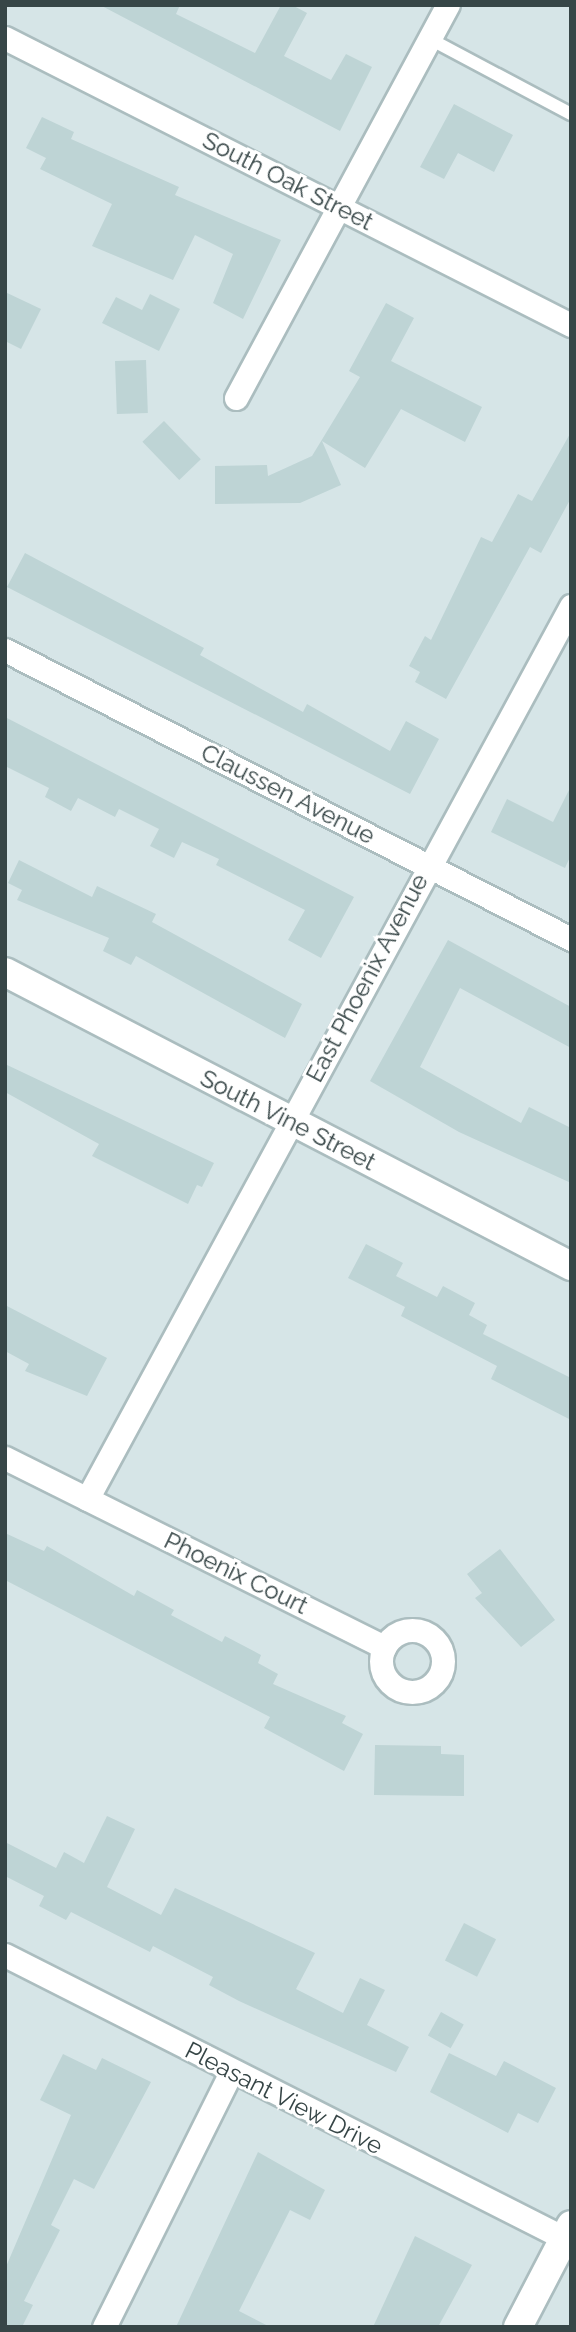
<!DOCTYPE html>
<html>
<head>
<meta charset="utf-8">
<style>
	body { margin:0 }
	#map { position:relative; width:576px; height:2332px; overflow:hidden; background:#e8f2f3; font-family:Raleway,sans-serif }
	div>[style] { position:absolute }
	.residential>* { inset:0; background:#d6e5e7; transform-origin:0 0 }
	.building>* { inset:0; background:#bed4d5; transform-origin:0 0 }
	.roads { filter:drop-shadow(2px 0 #abbdbf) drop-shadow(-2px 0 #abbdbf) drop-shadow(0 2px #abbdbf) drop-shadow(0 -2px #abbdbf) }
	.service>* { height:12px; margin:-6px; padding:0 6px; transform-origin:6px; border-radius:6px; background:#fff }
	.minor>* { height:23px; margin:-11.5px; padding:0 11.5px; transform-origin:11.5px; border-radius:11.5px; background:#fff }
	.minor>.ring { margin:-11.5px; padding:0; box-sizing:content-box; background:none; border:23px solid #fff; border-radius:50% }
	.tertiary>* { height:28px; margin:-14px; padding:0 14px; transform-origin:14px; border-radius:14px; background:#fff }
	span { translate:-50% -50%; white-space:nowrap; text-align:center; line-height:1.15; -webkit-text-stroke:6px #fff; paint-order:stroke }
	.street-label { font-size:24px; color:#374647 }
	.frame { position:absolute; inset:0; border:7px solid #374647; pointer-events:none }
</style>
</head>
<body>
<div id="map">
	<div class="residential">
		<div style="left:5px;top:5px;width:566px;height:2322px"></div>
	</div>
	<div class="building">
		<div style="clip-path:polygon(100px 5px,180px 5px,176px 14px,255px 53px,281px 5px,292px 5px,307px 13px,284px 56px,331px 80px,346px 54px,372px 67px,340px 131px)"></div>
		<div style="clip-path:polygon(454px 104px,513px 135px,494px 172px,458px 153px,444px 179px,420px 167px)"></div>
		<div style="clip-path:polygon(42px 117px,74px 132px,71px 139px,179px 187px,175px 195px,281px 240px,243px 319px,213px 303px,233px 254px,195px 235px,173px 280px,92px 246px,112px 204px,40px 169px,46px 158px,26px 148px)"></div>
		<div style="clip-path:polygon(5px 292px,41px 309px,21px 349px,5px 341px)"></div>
		<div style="clip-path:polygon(150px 294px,180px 309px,159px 351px,102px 323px,116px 297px,142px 310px)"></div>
		<div style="clip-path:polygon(386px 303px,414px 318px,391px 361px,482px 407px,465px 442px,401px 409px,365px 468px,322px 441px,341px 485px,300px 503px,215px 504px,215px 466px,267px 465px,268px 476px,312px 456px,360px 377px,349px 371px)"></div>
		<div style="left:146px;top:360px;width:53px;height:31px;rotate:88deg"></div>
		<div style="left:164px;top:421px;width:53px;height:30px;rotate:46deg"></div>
		<div style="clip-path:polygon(571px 432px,571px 498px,541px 553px,530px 547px,446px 699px,415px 682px,420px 672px,409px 666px,425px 636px,431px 640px,481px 537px,492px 542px,518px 494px,532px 501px)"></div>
		<div style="clip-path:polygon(25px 553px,204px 648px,200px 655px,303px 712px,307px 704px,390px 751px,406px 721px,439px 739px,410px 794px,7px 587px)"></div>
		<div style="clip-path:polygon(5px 717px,354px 897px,321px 958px,288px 940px,305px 910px,216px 865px,219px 859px,182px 842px,174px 858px,150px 846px,159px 829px,119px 809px,115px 817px,78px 798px,71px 811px,45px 797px,49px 788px,5px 766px)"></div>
		<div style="clip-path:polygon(571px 786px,571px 855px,565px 868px,491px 832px,507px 799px,553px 822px)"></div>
		<div style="clip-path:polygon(19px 860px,92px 897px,97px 886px,156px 914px,152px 922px,302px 1004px,285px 1038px,136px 956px,131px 965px,103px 951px,109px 938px,17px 900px,22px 890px,8px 883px)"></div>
		<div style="clip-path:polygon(448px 940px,571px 1007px,571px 1048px,460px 988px,420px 1067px,521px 1123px,529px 1107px,571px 1128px,571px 1183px,459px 1132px,370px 1081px)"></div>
		<div style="clip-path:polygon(5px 1064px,214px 1163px,202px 1187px,197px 1185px,188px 1204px,92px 1156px,99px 1144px,5px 1092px)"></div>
		<div style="clip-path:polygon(366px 1244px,403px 1263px,396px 1276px,437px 1297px,443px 1286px,475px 1303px,469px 1315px,487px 1325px,483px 1334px,571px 1378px,571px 1420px,491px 1379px,497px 1366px,401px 1316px,405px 1307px,348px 1278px)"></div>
		<div style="clip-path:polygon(5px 1305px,107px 1358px,87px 1396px,25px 1371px,29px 1364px,5px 1351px)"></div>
		<div style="clip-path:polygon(5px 1533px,44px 1551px,47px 1546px,134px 1596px,137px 1590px,174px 1610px,171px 1615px,222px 1642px,225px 1636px,261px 1655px,258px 1663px,278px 1674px,273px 1684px,346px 1716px,342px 1723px,363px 1734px,344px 1771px,264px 1728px,270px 1717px,5px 1580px)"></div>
		<div style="clip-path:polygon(500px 1549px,555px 1620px,521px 1647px,475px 1598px,482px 1593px,467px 1574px)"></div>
		<div style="clip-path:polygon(375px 1745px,441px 1746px,441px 1754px,464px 1755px,464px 1796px,374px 1795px)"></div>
		<div style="clip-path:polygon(107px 1816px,135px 1829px,107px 1887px,161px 1915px,175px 1888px,315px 1953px,296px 1989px,343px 2013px,360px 1978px,385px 1990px,367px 2025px,409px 2047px,396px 2072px,239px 2001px,209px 1985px,213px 1977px,153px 1946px,150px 1952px,71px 1912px,66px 1920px,39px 1906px,44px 1896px,5px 1876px,5px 1842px,56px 1868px,64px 1852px,84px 1863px)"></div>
		<div style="left:464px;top:1923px;width:36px;height:42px;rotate:27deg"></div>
		<div style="left:441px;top:2012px;width:26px;height:27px;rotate:29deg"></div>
		<div style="clip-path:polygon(449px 2053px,496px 2076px,504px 2061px,556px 2088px,538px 2123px,518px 2113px,508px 2133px,430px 2092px)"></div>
		<div style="clip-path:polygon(63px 2054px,96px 2070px,102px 2058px,151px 2082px,94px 2189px,74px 2179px,51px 2225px,60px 2230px,24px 2301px,33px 2305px,22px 2327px,5px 2327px,5px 2269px,71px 2115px,40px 2100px)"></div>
		<div style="clip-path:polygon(258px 2152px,325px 2190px,310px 2220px,290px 2210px,239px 2311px,270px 2327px,176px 2327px)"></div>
		<div style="clip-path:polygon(415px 2236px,472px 2265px,438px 2327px,373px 2327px)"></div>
	</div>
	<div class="roads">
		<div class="service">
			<div style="left:430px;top:39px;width:160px;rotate:28deg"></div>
		</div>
		<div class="minor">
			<div style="left:5px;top:38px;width:635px;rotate:26.89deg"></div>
			<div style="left:236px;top:398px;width:447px;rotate:-61.7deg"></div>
			<div style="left:5px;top:650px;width:636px;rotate:27.05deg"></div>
			<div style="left:5px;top:1458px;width:424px;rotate:26.5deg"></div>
			<div style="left:87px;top:1499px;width:1016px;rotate:-61.54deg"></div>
			<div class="ring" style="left:381px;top:1630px;width:39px;height:39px"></div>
			<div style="left:5px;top:1955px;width:627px;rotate:26.85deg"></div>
			<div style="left:104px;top:2327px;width:285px;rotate:-63.5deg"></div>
		</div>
		<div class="tertiary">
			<div style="left:5px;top:972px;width:638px;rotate:27.45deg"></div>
			<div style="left:518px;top:2327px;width:115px;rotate:-62.5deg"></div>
		</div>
	</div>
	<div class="street-label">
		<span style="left:288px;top:181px;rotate:27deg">South Oak Street</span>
		<span style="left:288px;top:794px;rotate:27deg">Claussen Avenue</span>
		<span style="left:367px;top:978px;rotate:-62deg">East Phoenix Avenue</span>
		<span style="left:288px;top:1120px;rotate:27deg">South Vine Street</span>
		<span style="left:236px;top:1573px;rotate:26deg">Phoenix Court</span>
		<span style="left:284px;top:2098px;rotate:27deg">Pleasant View Drive</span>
	</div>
	<div class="frame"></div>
</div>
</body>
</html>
